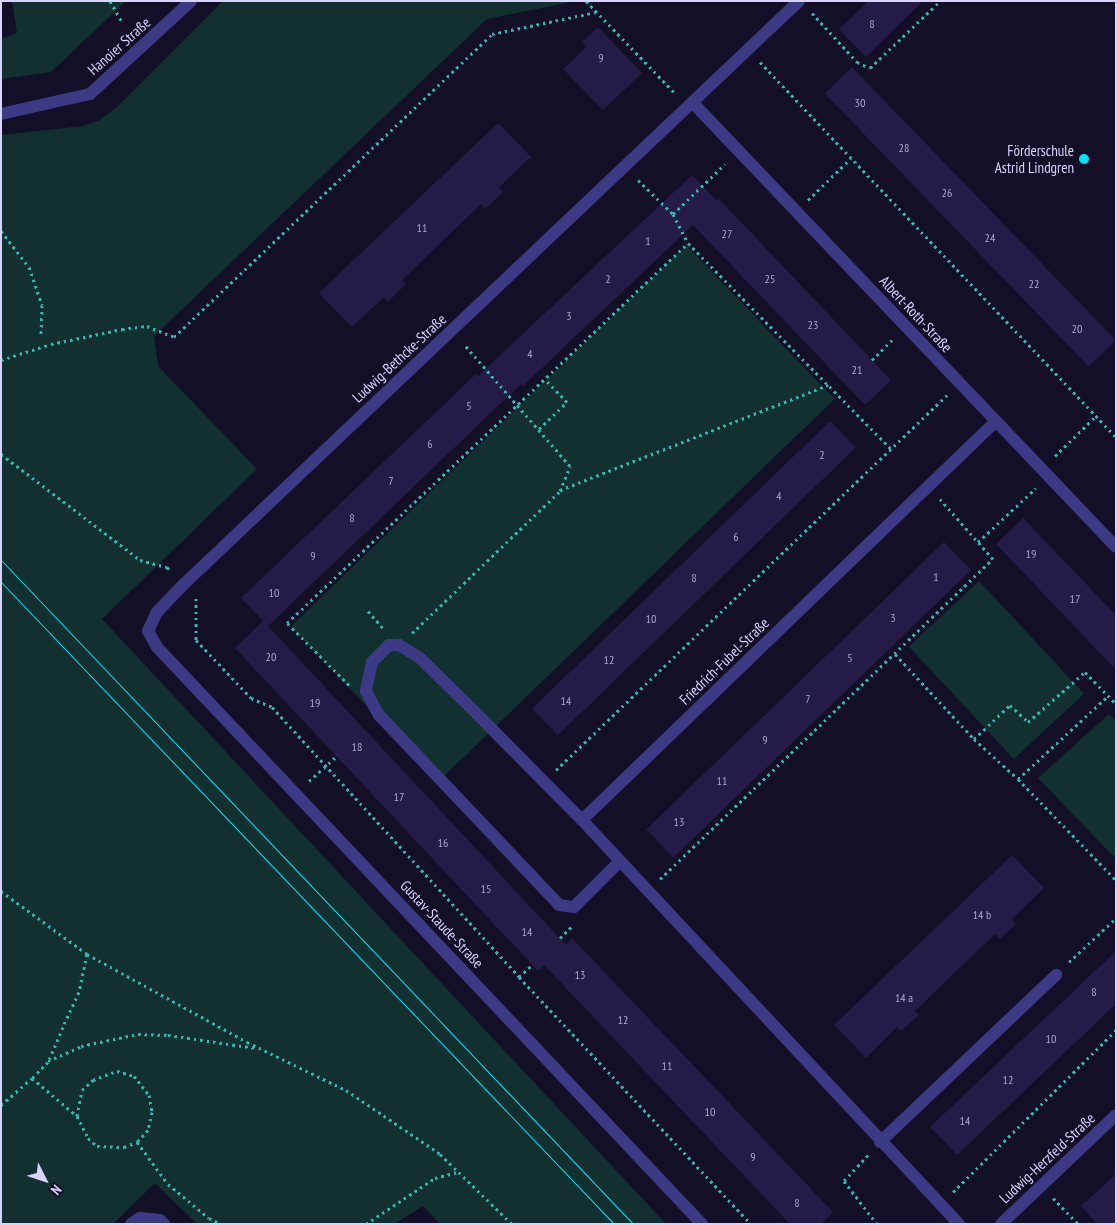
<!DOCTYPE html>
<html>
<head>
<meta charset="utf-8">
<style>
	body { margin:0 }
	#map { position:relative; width:1117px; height:1225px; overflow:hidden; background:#130f26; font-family:"PT Sans Narrow",sans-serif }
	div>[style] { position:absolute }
	.green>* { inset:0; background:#12302f; transform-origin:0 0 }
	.building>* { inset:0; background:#241b47; transform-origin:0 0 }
	.path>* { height:3px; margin-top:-1.5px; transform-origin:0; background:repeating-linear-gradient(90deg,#2fb8b0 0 2.5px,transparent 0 6.5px) }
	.service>* { height:12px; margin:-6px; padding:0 6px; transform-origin:6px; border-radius:6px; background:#3d3a85 }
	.minor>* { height:12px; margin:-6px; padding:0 6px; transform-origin:6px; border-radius:6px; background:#3d3a85 }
	.tram>* { height:1px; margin:-0.5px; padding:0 0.5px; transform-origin:0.5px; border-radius:0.5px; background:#00e5ff }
	.dots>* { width:14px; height:14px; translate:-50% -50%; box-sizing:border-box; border:2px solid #130f26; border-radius:50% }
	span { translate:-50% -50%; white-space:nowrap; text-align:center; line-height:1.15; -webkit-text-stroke:4.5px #130f26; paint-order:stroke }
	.number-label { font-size:12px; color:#aca6d1 }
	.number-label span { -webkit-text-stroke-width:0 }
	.street-label { font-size:15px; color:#d9d4ff }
	.poi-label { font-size:15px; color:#d9d4ff }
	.right { translate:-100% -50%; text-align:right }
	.frame { position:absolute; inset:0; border:2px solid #d9d4ff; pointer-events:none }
	.north { position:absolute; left:20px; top:1155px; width:50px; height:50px; -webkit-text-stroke:4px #130f26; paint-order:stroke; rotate:131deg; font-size:14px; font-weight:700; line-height:20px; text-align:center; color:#d9d4ff }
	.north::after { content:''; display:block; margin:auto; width:18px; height:22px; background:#d9d4ff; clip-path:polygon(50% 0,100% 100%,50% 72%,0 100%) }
</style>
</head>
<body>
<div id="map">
	<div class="green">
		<div style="clip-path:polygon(12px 1px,126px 1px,51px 72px,2px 79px,1px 39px,17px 33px)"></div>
		<div style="clip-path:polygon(223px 1px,576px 1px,487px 19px,154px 336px,158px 366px,257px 469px,102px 619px,666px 1224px,440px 1224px,423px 1206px,394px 1224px,197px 1224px,155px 1183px,113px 1224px,1px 1224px,1px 135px,83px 126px,100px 120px,118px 106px)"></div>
		<div style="left:686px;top:245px;width:214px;height:550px;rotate:46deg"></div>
		<div style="left:979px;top:581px;width:154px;height:96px;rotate:47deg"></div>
		<div style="clip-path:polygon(1109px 714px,1116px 721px,1116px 859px,1038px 778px)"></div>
	</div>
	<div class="building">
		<div style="clip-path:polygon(869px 1px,923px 1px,866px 57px,839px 29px)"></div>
		<div style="clip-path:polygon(598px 27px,642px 73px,603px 110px,563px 69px,586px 47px,582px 42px)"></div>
		<div style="left:852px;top:67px;width:380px;height:38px;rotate:46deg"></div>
		<div style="clip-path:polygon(498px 123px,531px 157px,499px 187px,503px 192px,485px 209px,481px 204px,402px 280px,406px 284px,388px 302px,384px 297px,352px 327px,319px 293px)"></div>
		<div style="clip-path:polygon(692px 175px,717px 201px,719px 199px,891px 380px,865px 405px,693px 225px,523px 386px,521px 384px,268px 626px,566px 945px,572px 938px,833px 1212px,821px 1224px,790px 1224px,544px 965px,538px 971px,235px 648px,263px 621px,241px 598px,476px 374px,478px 376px)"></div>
		<div style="left:830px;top:421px;width:37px;height:414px;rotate:46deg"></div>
		<div style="clip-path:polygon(1023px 518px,1116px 615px,1116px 670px,996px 544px)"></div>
		<div style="left:944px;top:542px;width:39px;height:414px;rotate:46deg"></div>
		<div style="clip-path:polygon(1012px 855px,1044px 888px,1012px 919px,1016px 924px,1000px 939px,995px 934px,915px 1011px,919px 1015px,901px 1031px,897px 1027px,866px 1058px,834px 1025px)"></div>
		<div style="clip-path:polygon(1116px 951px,1116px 1004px,957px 1155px,930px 1127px)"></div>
		<div style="clip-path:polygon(1116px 1174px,1116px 1224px,1097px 1224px,1081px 1206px)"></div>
	</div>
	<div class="path">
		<div style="left:110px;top:1px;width:24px;rotate:60deg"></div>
		<div style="left:586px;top:1px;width:127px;rotate:46deg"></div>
		<div style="left:812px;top:13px;width:67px;rotate:47.4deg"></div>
		<div style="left:857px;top:62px;width:14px;rotate:25deg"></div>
		<div style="left:870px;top:68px;width:97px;rotate:-43.7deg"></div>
		<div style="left:760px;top:62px;width:517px;rotate:46.49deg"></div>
		<div style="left:638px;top:180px;width:49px;rotate:44.2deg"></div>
		<div style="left:673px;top:214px;width:72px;rotate:-43.9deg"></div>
		<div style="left:808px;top:200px;width:60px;rotate:-44.3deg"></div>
		<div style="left:673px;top:214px;width:33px;rotate:63deg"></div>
		<div style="left:1px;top:231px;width:46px;rotate:52.1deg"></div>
		<div style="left:29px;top:267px;width:40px;rotate:71.1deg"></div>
		<div style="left:42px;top:305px;width:29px;rotate:92deg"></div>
		<div style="left:1px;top:360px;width:52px;rotate:-17.7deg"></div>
		<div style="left:51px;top:344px;width:73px;rotate:-11.9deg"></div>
		<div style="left:122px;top:329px;width:25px;rotate:-7deg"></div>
		<div style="left:147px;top:326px;width:29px;rotate:22deg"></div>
		<div style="left:174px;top:337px;width:439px;rotate:-43.6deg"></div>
		<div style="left:492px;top:34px;width:106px;rotate:-11.9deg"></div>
		<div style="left:872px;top:360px;width:30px;rotate:-45deg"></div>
		<div style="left:539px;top:429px;width:39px;rotate:-44deg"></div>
		<div style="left:567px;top:402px;width:32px;rotate:-134deg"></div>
		<div style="left:1px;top:454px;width:175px;rotate:37.3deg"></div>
		<div style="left:140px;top:560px;width:28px;rotate:15deg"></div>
		<div style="left:167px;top:567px;width:6px;rotate:51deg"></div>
		<div style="left:1055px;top:456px;width:57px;rotate:-44.3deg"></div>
		<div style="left:560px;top:490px;width:288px;rotate:-21.4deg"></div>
		<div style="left:978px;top:542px;width:79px;rotate:-43deg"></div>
		<div style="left:196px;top:598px;width:42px;rotate:90deg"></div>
		<div style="left:196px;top:640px;width:80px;rotate:46.5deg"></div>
		<div style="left:251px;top:698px;width:23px;rotate:23deg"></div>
		<div style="left:272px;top:707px;width:366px;rotate:47.5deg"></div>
		<div style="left:519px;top:977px;width:339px;rotate:46.8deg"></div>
		<div style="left:368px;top:611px;width:23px;rotate:49deg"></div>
		<div style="left:412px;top:633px;width:205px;rotate:-43.8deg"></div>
		<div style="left:560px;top:491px;width:27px;rotate:-68deg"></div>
		<div style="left:570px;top:466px;width:162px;rotate:-131deg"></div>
		<div style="left:895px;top:654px;width:116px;rotate:47.1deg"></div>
		<div style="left:974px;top:739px;width:50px;rotate:-43.4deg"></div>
		<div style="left:1010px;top:705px;width:25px;rotate:43deg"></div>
		<div style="left:1028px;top:722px;width:76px;rotate:-41.3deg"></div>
		<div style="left:1085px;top:672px;width:45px;rotate:45.9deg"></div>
		<div style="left:349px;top:685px;width:88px;rotate:-135deg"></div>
		<div style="left:287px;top:623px;width:552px;rotate:-43.46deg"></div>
		<div style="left:688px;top:243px;width:289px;rotate:45.4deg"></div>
		<div style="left:974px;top:739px;width:59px;rotate:42.3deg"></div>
		<div style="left:1018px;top:779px;width:141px;rotate:45.9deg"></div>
		<div style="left:556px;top:770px;width:542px;rotate:-43.8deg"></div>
		<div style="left:1018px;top:779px;width:122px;rotate:-42.7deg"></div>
		<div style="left:309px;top:781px;width:39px;rotate:-42deg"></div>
		<div style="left:660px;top:879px;width:462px;rotate:-43.9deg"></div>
		<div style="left:993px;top:559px;width:80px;rotate:-131.5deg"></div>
		<div style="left:1px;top:891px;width:107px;rotate:36.2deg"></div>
		<div style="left:87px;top:954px;width:183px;rotate:28.8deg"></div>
		<div style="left:247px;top:1042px;width:110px;rotate:25.9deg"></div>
		<div style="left:346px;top:1090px;width:114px;rotate:34.2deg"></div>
		<div style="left:440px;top:1154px;width:100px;rotate:44.2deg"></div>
		<div style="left:560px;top:938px;width:17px;rotate:-45deg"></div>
		<div style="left:87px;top:954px;width:39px;rotate:102deg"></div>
		<div style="left:79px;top:992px;width:38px;rotate:115deg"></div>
		<div style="left:63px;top:1027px;width:38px;rotate:113deg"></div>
		<div style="left:48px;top:1062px;width:23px;rotate:135deg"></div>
		<div style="left:32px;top:1078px;width:59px;rotate:40.2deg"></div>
		<div style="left:77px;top:1116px;width:25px;rotate:63deg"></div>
		<div style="left:88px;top:1138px;width:12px;rotate:42deg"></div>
		<div style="left:97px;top:1146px;width:27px;rotate:2deg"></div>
		<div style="left:124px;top:1147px;width:14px;rotate:-21deg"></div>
		<div style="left:1069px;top:962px;width:64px;rotate:-43.1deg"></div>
		<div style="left:519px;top:977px;width:18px;rotate:-43deg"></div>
		<div style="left:48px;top:1061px;width:36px;rotate:-24deg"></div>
		<div style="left:81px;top:1046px;width:58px;rotate:-11.9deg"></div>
		<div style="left:138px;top:1034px;width:30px;rotate:2deg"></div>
		<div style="left:168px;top:1035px;width:89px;rotate:8.4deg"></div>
		<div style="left:1px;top:1105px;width:41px;rotate:-41.1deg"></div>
		<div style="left:77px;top:1116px;width:26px;rotate:-79deg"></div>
		<div style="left:82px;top:1090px;width:15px;rotate:-42deg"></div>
		<div style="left:93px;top:1080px;width:26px;rotate:-21deg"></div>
		<div style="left:117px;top:1071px;width:18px;rotate:16deg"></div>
		<div style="left:134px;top:1076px;width:24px;rotate:52deg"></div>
		<div style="left:149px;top:1095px;width:17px;rotate:80deg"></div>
		<div style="left:152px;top:1112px;width:18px;rotate:103deg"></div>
		<div style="left:148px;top:1130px;width:16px;rotate:133deg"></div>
		<div style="left:137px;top:1142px;width:52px;rotate:53.6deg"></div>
		<div style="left:168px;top:1184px;width:53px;rotate:39.7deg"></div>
		<div style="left:209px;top:1218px;width:13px;rotate:27deg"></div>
		<div style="left:868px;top:1155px;width:35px;rotate:133deg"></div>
		<div style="left:844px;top:1181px;width:54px;rotate:52.5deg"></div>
		<div style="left:953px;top:1192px;width:230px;rotate:-44.8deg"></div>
		<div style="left:1053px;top:1198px;width:36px;rotate:46deg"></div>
		<div style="left:366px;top:1224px;width:83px;rotate:-33.7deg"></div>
		<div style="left:435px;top:1178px;width:24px;rotate:-15deg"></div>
	</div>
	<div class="service">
		<div style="left:477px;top:714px;width:80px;rotate:-135.5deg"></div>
		<div style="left:420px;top:658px;width:25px;rotate:-148deg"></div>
		<div style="left:399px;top:645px;width:10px;rotate:180deg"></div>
		<div style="left:389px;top:645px;width:24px;rotate:135deg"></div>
		<div style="left:372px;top:662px;width:30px;rotate:102deg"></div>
		<div style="left:366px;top:691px;width:27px;rotate:62deg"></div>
		<div style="left:379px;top:715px;width:262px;rotate:46.5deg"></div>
		<div style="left:559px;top:905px;width:15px;rotate:8deg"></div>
		<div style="left:574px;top:907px;width:65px;rotate:-45deg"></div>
		<div style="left:582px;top:820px;width:553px;rotate:46.98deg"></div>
		<div style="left:880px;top:1142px;width:243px;rotate:-43.5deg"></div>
		<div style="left:131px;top:1224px;width:11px;rotate:-34deg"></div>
		<div style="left:140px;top:1218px;width:20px;rotate:6deg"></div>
		<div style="left:160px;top:1220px;width:6px;rotate:45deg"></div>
	</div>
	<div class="minor">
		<div style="left:693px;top:103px;width:613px;rotate:46.39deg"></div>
		<div style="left:1px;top:114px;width:91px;rotate:-12.7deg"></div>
		<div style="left:90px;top:94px;width:137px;rotate:-42.6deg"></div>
		<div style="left:477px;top:714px;width:149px;rotate:45.3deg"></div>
		<div style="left:582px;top:820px;width:574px;rotate:-43.94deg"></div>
		<div style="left:702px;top:1224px;width:794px;rotate:-133.37deg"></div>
		<div style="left:157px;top:647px;width:18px;rotate:-119deg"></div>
		<div style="left:148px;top:631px;width:21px;rotate:-65deg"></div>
		<div style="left:157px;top:612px;width:39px;rotate:-46deg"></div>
		<div style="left:184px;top:584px;width:847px;rotate:-43.47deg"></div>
		<div style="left:1001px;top:1224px;width:158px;rotate:-43.5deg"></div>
	</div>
	<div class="tram">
		<div style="left:1px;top:560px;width:917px;rotate:46.41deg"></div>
		<div style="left:1px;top:582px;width:888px;rotate:46.32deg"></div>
	</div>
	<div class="dots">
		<div style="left:1084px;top:159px;background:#00e5ff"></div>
	</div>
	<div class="number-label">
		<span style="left:872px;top:24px">8</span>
		<span style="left:601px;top:58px">9</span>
		<span style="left:860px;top:103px">30</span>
		<span style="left:904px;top:148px">28</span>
		<span style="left:947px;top:193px">26</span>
		<span style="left:422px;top:228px">11</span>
		<span style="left:727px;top:234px">27</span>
		<span style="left:990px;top:238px">24</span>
		<span style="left:648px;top:241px">1</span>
		<span style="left:608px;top:279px">2</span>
		<span style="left:770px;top:279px">25</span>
		<span style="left:1034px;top:284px">22</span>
		<span style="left:569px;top:316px">3</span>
		<span style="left:813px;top:325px">23</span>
		<span style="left:1077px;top:329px">20</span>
		<span style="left:530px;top:354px">4</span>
		<span style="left:857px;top:370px">21</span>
		<span style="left:469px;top:406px">5</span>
		<span style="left:430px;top:444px">6</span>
		<span style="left:822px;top:455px">2</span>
		<span style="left:391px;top:481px">7</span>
		<span style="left:779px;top:496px">4</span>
		<span style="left:352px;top:518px">8</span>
		<span style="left:736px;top:537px">6</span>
		<span style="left:1031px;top:554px">19</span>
		<span style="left:313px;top:556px">9</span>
		<span style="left:936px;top:577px">1</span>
		<span style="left:694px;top:578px">8</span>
		<span style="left:274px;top:593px">10</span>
		<span style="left:1075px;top:599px">17</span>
		<span style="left:893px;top:618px">3</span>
		<span style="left:651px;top:619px">10</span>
		<span style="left:271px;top:657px">20</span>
		<span style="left:850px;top:658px">5</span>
		<span style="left:609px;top:660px">12</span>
		<span style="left:808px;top:699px">7</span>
		<span style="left:566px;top:701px">14</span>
		<span style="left:315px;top:703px">19</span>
		<span style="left:765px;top:740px">9</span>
		<span style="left:357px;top:747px">18</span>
		<span style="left:722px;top:781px">11</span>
		<span style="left:399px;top:797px">17</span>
		<span style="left:679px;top:822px">13</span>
		<span style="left:443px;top:843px">16</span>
		<span style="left:486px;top:889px">15</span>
		<span style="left:982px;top:915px">14 b</span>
		<span style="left:527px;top:932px">14</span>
		<span style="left:580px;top:975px">13</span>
		<span style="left:1094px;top:992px">8</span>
		<span style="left:904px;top:998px">14 a</span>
		<span style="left:623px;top:1020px">12</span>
		<span style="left:1051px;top:1039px">10</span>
		<span style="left:667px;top:1066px">11</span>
		<span style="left:1008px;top:1080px">12</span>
		<span style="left:710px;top:1112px">10</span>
		<span style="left:965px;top:1121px">14</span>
		<span style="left:753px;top:1157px">9</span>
		<span style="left:797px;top:1203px">8</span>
	</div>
	<div class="street-label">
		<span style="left:119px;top:46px;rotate:-42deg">Hanoier Straße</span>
		<span style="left:916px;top:314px;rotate:47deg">Albert-Roth-Straße</span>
		<span style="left:399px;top:358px;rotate:-43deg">Ludwig-Bethcke-Straße</span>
		<span style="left:724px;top:661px;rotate:-44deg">Friedrich-Fubel-Straße</span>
		<span style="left:442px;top:924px;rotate:47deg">Gustav-Staude-Straße</span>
		<span style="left:1047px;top:1158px;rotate:-43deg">Ludwig-Herzfeld-Straße</span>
	</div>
	<div class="poi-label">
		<span class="right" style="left:1074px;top:159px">Förderschule<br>Astrid Lindgren</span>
	</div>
	<div class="frame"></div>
	<div class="north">N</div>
</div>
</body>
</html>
